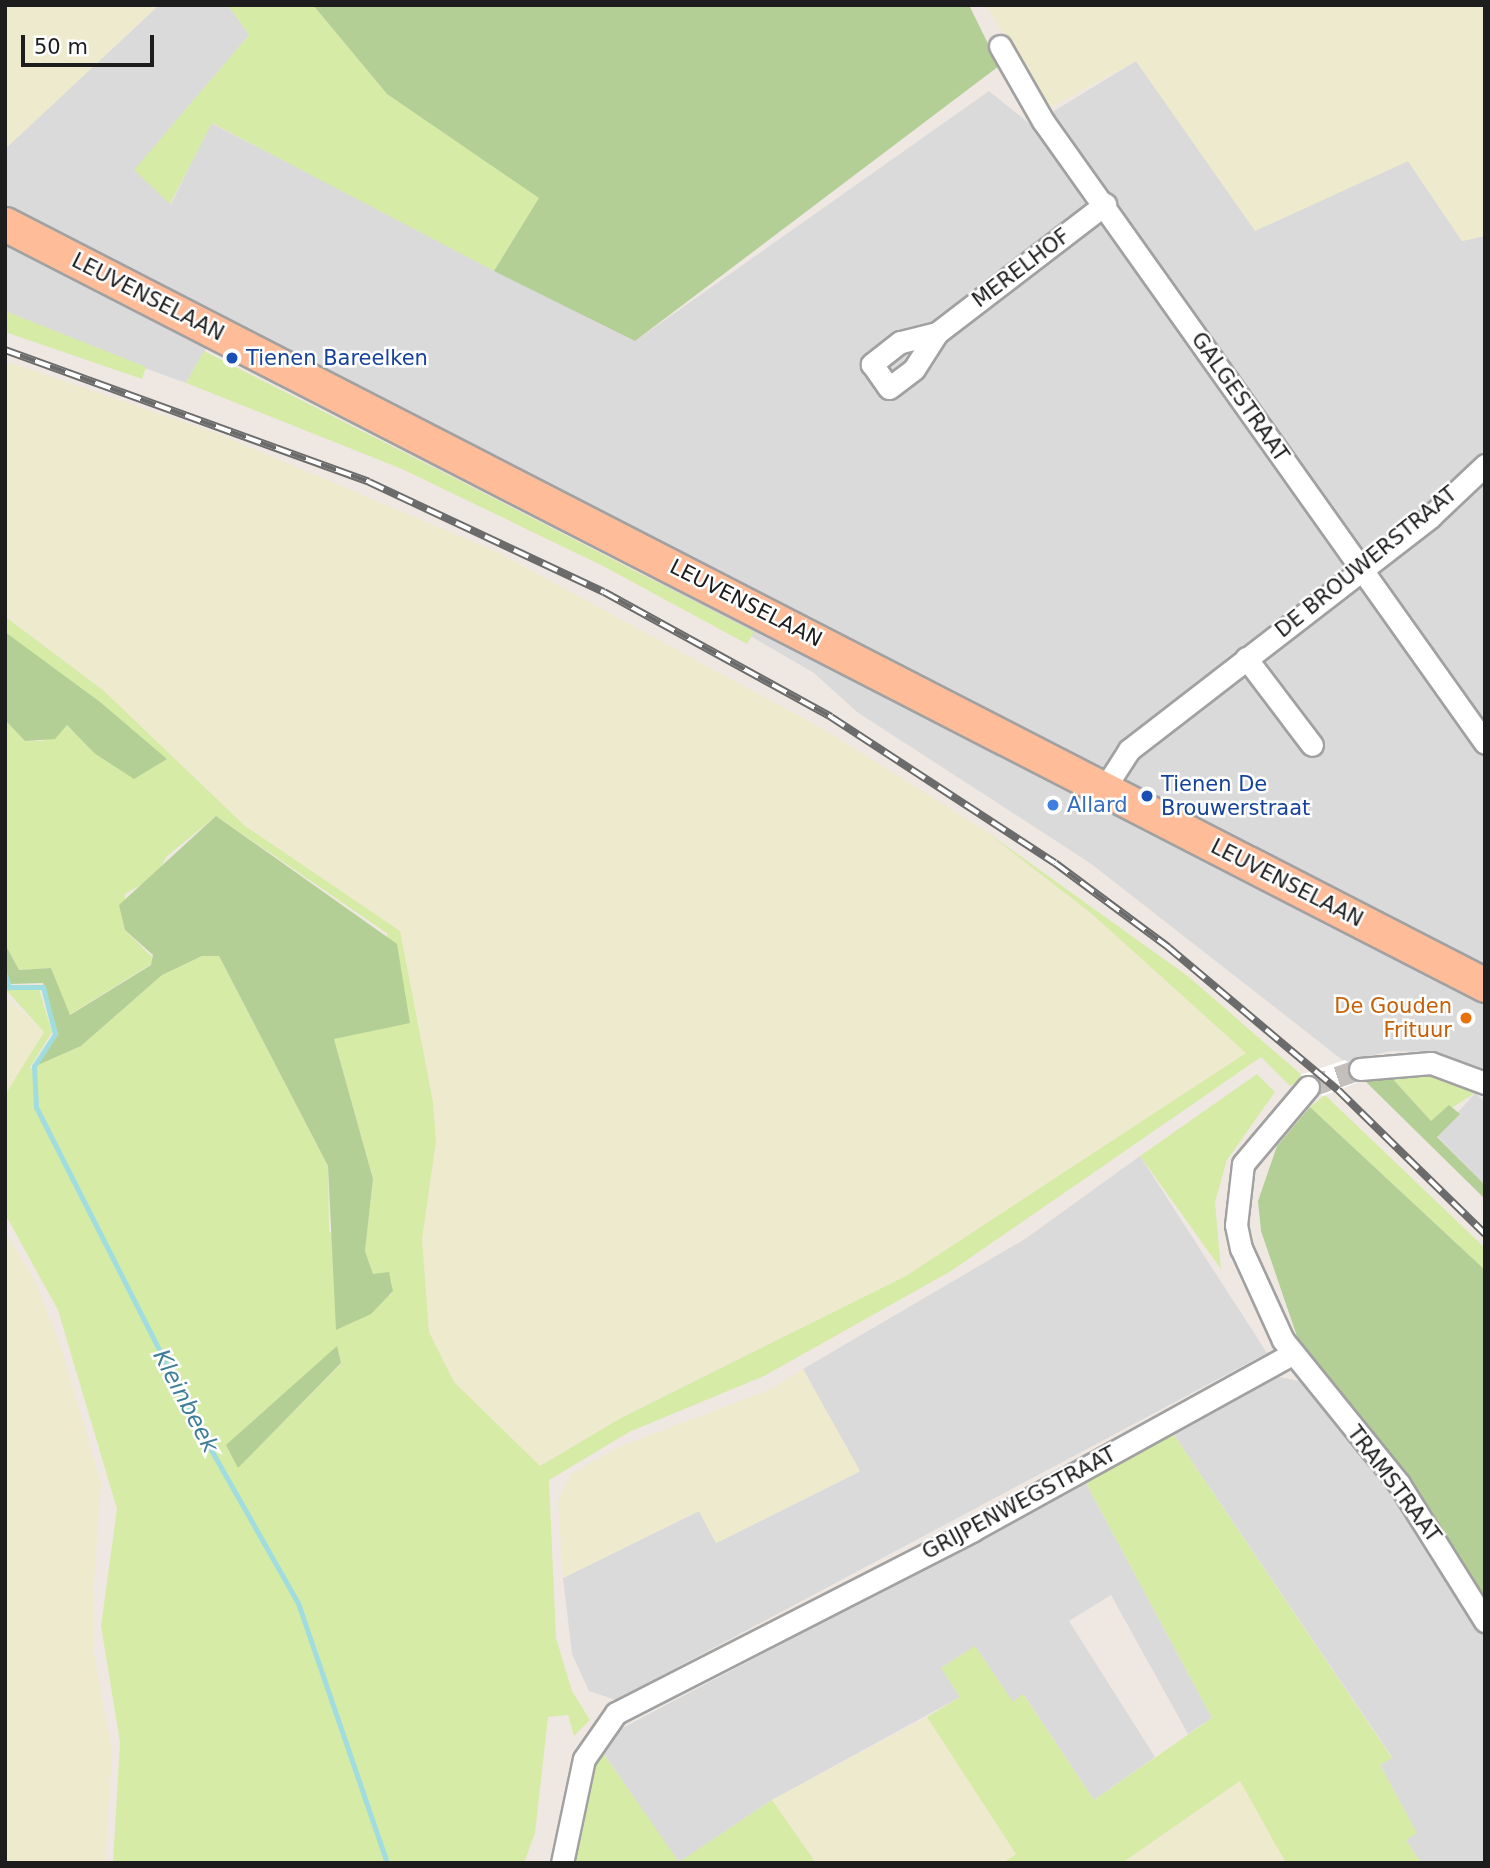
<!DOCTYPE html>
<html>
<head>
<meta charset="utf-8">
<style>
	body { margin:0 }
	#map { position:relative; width:1490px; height:1868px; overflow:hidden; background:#efe8e2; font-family:"DejaVu Sans",sans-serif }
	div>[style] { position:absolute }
	.residential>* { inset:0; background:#dbdada }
	.farmland>* { inset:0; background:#eeeacd }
	.grass>* { inset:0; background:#d6eba6 }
	.forest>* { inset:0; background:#b3cf96 }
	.pier>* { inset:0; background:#fff }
	.stream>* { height:5px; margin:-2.5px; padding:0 2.5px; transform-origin:2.5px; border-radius:2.5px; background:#a1ddde }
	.street-tunnel>* { height:21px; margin-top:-10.5px; transform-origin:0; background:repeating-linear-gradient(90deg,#c5bfbb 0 21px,transparent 0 31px) }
	.roads { filter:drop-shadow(2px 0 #a1a1a1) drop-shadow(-2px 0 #a1a1a1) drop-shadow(0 2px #a1a1a1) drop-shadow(0 -2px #a1a1a1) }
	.street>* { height:21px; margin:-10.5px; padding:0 10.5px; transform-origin:10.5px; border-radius:10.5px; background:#fff }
	.primary>* { height:33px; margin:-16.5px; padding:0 16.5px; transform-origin:16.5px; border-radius:16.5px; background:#febc98 }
	.rail>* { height:8px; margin-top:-4px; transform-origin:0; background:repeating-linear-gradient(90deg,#fff 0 16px,#6b6b6b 0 32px); box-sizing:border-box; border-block:2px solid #6b6b6b }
	.dots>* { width:19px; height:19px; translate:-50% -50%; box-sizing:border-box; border:4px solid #fff; border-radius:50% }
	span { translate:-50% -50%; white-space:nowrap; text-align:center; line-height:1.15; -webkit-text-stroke:5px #fff; paint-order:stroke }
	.street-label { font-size:21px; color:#1d1d1d }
	.transit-label { font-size:21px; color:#164399 }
	.left { translate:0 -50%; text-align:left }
	.shop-label { font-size:21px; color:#366cbe }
	.food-label { font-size:21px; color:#c56008 }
	.right { translate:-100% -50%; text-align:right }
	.water-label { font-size:23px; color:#3f7e97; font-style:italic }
	.frame { position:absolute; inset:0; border:7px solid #1d1d1d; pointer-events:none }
	.scale { position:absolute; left:21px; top:35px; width:133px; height:32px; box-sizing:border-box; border:4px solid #1d1d1d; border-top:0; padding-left:9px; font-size:21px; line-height:24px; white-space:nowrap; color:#1d1d1d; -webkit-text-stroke:5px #fff; paint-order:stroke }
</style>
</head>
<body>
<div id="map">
	<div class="residential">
		<div style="clip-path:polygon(159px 5px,228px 5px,249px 35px,135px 170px,171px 204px,211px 123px,635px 341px,989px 91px,1031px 125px,1136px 61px,1255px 230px,1408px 161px,1462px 241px,1485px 236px,1485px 1072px,1433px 1052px,1390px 1051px,1345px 1062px,1090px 863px,857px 712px,814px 673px,219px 327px,186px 383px,5px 318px,5px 149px)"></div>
		<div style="clip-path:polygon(1475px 1093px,1485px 1102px,1485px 1185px,1437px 1136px)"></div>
		<div style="clip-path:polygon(1140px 1156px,1267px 1353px,616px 1700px,589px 1691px,572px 1654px,563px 1578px,699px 1511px,716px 1543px,859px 1472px,803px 1369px,1025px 1239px)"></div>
		<div style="clip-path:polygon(1275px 1376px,1299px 1381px,1396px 1493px,1485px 1636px,1485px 1863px,1421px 1863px,1406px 1840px,1416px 1833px,1380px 1765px,1392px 1757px,1172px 1432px)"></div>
		<div style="clip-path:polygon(1086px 1483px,1212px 1718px,1188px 1734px,1111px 1595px,1069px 1621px,1155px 1757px,1094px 1800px,1024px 1695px,1013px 1702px,960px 1697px,772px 1800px,679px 1863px,601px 1750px,613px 1733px)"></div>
	</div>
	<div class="farmland">
		<div style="clip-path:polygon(5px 5px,159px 5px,5px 149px)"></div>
		<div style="clip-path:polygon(985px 5px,1485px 5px,1485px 236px,1462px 241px,1408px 161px,1255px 231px,1136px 61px,1050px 108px)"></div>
		<div style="clip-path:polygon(5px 361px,216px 433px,495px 551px,825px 730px,984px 830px,1092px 914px,1246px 1053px,906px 1276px,621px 1418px,539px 1466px,454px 1382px,429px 1332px,422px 1239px,436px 1141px,433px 1102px,400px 931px,245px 826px,104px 691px,5px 616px)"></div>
		<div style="clip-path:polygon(5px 995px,44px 1032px,5px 1095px)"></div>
		<div style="clip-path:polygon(5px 1232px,35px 1281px,62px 1351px,101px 1483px,93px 1596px,93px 1646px,112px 1753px,105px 1863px,5px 1863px)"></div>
		<div style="clip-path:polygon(803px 1369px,860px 1471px,716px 1543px,699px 1511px,563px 1578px,558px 1500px,571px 1474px,619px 1447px,771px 1389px)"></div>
		<div style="clip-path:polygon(927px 1717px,1016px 1854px,1003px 1863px,816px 1863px,772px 1800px)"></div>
		<div style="clip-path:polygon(1241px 1781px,1286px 1863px,1122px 1863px)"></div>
	</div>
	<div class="grass">
		<div style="clip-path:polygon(228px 5px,313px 5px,387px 94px,540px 198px,494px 271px,212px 123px,170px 204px,134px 170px,249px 35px)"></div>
		<div style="clip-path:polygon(5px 311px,146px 367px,142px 379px,5px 332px)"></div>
		<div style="clip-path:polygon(204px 351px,431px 466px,754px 632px,747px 644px,603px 566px,402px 469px,186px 383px)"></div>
		<div style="clip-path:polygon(evenodd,7px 618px,104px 691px,245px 826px,400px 931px,433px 1102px,436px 1141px,422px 1239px,429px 1332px,454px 1382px,540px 1466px,621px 1418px,906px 1276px,1246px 1053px,1092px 914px,984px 830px,1189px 977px,1304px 1077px,1290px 1086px,1261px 1057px,951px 1271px,764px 1376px,629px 1432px,549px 1480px,556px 1638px,572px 1691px,590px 1720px,574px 1736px,568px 1715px,548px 1717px,535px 1833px,524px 1863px,113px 1863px,120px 1742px,101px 1626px,117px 1509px,58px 1310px,5px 1214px,5px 1095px,44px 1032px,5px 989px,39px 989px,52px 1032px,29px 1069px,81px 1046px,162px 975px,202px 956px,219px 956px,328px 1166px,329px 1231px,391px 1296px,392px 1281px,373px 1274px,365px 1251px,373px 1179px,334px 1039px,388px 934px,216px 816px,166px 857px,157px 876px,125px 894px,125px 930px,156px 961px,69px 1015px,51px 968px,19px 970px,5px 944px,5px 720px,25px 741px,43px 741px,67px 725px,94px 753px,167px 759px,5px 632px,7px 618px,336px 1347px,341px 1364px,238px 1467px,336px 1347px)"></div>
		<div style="clip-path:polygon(1257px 1074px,1275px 1092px,1227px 1160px,1215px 1202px,1221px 1269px,1140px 1156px)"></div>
		<div style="clip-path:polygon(1422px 1074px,1446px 1079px,1475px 1093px,1431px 1121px,1391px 1077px)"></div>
		<div style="clip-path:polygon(1325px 1095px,1485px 1248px,1485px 1270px,1310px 1107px)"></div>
		<div style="clip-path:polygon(1172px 1432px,1392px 1758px,1380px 1765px,1417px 1833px,1406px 1840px,1421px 1863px,1286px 1863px,1240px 1781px,1122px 1863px,1003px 1863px,1016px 1854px,927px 1717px,960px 1697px,941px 1668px,975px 1646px,1013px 1702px,1023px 1694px,1094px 1800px,1212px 1718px,1086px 1483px)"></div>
		<div style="clip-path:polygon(601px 1750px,679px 1862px,772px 1800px,816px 1863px,567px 1863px,582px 1781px)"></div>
	</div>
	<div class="forest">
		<div style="clip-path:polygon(313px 5px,969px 5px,999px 66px,635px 341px,494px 271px,539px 198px,387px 94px)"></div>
		<div style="clip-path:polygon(5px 632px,100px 702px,167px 759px,134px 779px,94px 753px,67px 725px,55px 739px,25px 741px,5px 720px)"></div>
		<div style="clip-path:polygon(216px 816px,397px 944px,410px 1023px,334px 1039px,373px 1179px,365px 1251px,373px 1274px,389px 1272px,393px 1291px,371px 1314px,336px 1330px,328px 1166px,219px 956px,202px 956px,162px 975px,81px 1046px,38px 1065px,58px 1034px,43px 983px,11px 984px,5px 969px,5px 944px,19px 970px,51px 968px,70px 1015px,151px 965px,153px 955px,125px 930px,119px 905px)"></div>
		<div style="clip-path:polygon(1391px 1077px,1431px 1121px,1449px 1105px,1460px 1114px,1437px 1137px,1485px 1185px,1485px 1199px,1364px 1080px)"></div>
		<div style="clip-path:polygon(1310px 1107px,1485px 1270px,1485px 1601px,1431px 1510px,1302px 1351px,1261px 1231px,1258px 1201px,1277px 1146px)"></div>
		<div style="clip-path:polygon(337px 1346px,341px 1363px,238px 1468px,226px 1445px)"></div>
	</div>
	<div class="pier">
		<div style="clip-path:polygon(1345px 1060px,1366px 1079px,1323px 1096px,1300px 1075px)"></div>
	</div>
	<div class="stream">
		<div style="left:5px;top:974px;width:14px;rotate:73deg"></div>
		<div style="left:9px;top:987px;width:34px"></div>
		<div style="left:43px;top:987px;width:49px;rotate:75.7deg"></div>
		<div style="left:55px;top:1034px;width:38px;rotate:123deg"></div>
		<div style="left:34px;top:1066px;width:41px;rotate:87.2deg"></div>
		<div style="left:36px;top:1107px;width:367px;rotate:63.1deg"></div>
		<div style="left:202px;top:1434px;width:194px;rotate:60.4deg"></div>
		<div style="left:298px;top:1603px;width:275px;rotate:71.1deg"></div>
	</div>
	<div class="street-tunnel">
		<div style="left:1308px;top:1087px;width:55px;rotate:-19.1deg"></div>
	</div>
	<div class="roads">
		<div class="street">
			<div style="left:1000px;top:46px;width:86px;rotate:60.2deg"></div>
			<div style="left:1043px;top:121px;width:763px;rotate:54.6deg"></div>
			<div style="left:937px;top:333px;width:38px;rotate:166deg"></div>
			<div style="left:900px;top:342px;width:36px;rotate:142deg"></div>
			<div style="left:872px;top:364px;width:29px;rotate:55deg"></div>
			<div style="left:889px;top:388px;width:31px;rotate:-37deg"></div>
			<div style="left:914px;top:369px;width:43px;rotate:-57.4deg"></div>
			<div style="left:937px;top:333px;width:212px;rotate:-37.5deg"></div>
			<div style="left:1246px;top:658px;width:109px;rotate:52.8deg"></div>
			<div style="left:1104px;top:789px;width:46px;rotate:-57.3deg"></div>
			<div style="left:1129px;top:750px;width:381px;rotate:-37.7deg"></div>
			<div style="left:1430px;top:517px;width:76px;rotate:-43.4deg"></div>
			<div style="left:1360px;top:1069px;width:71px;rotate:-4.8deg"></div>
			<div style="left:1431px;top:1063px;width:58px;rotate:20.3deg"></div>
			<div style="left:1308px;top:1087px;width:101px;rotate:130.2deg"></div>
			<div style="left:1243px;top:1164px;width:61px;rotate:96.5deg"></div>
			<div style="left:1236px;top:1225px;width:24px;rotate:78deg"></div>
			<div style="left:1241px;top:1248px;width:101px;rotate:65.5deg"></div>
			<div style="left:1283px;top:1340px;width:185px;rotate:51.1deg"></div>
			<div style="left:1399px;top:1484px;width:162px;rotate:57.9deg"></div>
			<div style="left:562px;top:1863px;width:106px;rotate:-78.1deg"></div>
			<div style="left:584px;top:1759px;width:56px;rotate:-55.2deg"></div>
			<div style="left:616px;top:1713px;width:401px;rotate:-27.1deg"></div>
			<div style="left:973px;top:1530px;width:364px;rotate:-28.9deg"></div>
		</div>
		<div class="primary">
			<div style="left:5px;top:224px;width:1664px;rotate:27.21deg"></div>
		</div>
	</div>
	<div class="rail">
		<div style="left:5px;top:350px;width:387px;rotate:19.9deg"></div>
		<div style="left:369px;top:482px;width:259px;rotate:25.1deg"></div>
		<div style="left:604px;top:592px;width:259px;rotate:28.8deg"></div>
		<div style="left:831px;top:717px;width:267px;rotate:33.1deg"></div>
		<div style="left:1055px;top:863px;width:141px;rotate:36.6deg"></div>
		<div style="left:1168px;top:947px;width:222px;rotate:40.1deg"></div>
		<div style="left:1338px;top:1090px;width:206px;rotate:44.4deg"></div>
	</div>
	<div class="dots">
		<div style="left:232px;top:358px;background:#1a4fb4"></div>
		<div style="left:1147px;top:796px;background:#1a4fb4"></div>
		<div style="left:1053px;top:805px;background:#3f7fe0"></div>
		<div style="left:1466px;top:1018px;background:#e8710a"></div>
	</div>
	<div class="street-label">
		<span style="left:1021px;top:268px;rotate:-37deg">MERELHOF</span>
		<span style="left:148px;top:297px;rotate:27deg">LEUVENSELAAN</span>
		<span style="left:1240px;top:397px;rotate:55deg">GALGESTRAAT</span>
		<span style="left:1366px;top:562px;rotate:-39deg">DE BROUWERSTRAAT</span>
		<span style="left:746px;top:603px;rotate:27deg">LEUVENSELAAN</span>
		<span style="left:1287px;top:883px;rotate:27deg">LEUVENSELAAN</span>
		<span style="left:1394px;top:1484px;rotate:53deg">TRAMSTRAAT</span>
		<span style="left:1019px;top:1503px;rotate:-28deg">GRIJPENWEGSTRAAT</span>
	</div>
	<div class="transit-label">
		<span class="left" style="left:246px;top:358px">Tienen Bareelken</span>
		<span class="left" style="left:1161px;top:796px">Tienen De<br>Brouwerstraat</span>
	</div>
	<div class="shop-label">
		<span class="left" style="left:1067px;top:805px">Allard</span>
	</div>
	<div class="food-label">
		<span class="right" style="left:1452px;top:1018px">De Gouden<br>Frituur</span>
	</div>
	<div class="water-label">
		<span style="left:186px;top:1401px;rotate:62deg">Kleinbeek</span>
	</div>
	<div class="frame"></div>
	<div class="scale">50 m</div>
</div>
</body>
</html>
